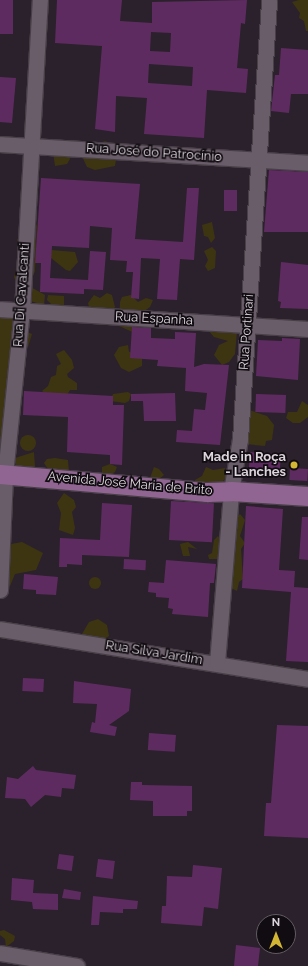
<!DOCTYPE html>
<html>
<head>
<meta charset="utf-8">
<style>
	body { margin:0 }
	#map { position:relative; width:308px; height:966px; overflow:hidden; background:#2b212c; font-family:Raleway,sans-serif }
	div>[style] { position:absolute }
	.green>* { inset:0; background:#3d3511 }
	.round { border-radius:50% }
	.building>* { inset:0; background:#5e2b60; transform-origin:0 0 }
	.roads { filter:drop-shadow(1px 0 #483f48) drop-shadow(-1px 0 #483f48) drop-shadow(0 1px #483f48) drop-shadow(0 -1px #483f48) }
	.minor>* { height:15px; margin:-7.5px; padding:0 7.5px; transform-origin:7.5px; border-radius:7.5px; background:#695d69 }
	.major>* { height:19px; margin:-9.5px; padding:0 9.5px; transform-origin:9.5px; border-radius:9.5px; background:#906591 }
	.dots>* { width:11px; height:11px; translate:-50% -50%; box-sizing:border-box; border:2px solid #110c11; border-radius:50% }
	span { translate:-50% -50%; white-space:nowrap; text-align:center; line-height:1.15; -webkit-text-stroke:3.5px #110c11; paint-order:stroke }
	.street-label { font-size:13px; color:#dcd5dc }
	.poi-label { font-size:13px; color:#dcd5dc; font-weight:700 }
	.right { translate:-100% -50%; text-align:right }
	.north { position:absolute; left:256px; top:914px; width:40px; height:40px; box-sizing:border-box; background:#110c11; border:1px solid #625c62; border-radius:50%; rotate:0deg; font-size:11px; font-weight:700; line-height:16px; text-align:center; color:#dcd5dc }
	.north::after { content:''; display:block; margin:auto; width:14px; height:18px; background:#d4b635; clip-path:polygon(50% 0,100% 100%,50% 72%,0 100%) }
</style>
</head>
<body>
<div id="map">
	<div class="green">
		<div style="clip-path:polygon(299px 0,308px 0,308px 31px,306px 31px,304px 21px,299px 18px,300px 13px,292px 2px)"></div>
		<div style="clip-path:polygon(106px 141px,117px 153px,115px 166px,95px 170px,87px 167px,81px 154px,89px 145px)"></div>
		<div style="clip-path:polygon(67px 149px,70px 159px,67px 164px,55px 166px,53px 152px)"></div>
		<div style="clip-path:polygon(34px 214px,37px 226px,35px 271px,29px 286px,45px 295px,44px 305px,30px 301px,20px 290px,14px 277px,22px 249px,17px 240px)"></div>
		<div style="clip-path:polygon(212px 222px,215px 238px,211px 243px,208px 237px,204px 236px,202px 225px)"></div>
		<div style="clip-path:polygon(212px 247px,216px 251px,215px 268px,208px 271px,205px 266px,208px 260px,204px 251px)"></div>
		<div style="clip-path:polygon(51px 250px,75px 252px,78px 262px,70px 271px,66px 270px,51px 258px)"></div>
		<div style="clip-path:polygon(107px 293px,112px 295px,115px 307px,107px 317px,89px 308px,88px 303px,94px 295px,100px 298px)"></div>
		<div style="clip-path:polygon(48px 295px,64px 296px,64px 305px,57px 310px,47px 300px)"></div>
		<div style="clip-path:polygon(131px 295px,138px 302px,146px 298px,153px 300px,150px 307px,143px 312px,143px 321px,137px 334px,119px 326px,120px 302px,122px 297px)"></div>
		<div style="clip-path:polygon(0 311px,17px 311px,25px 331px,32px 334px,28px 347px,17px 346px,0 473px)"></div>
		<div style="clip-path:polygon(213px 324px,237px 331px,235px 354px,229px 362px,222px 365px,214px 355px,219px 345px,228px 341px,214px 337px,208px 330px)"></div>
		<div style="clip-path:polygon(128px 345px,129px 352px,134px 351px,142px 357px,142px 366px,129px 372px,121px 368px,114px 355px,119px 347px)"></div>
		<div style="clip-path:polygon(64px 350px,72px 360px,74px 368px,67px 374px,68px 377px,77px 383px,77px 390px,70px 390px,65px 398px,46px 394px,42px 391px,48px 386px,51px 377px,56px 375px,57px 366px,61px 364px,56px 354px)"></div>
		<div style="clip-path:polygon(128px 392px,131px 394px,129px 401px,125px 403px,110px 401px,113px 394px)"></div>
		<div style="clip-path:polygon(302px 401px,308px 405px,308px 417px,300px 423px,293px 423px,286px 418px,288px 412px,297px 412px)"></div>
		<div style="clip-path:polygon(249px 410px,267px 416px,274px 425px,272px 440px,266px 441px,265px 446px,245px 444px)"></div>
		<div class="round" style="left:20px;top:435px;width:16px;height:16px"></div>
		<div style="clip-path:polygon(34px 452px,35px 467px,16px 468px,15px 458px)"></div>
		<div style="clip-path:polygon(55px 458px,68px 460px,69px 473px,48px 469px,44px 463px,47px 459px)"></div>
		<div style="clip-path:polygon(110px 464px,117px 467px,115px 472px,110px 475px,102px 474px,102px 467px)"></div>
		<div style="clip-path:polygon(154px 467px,159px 469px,164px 475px,158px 480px,150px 478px)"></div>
		<div style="clip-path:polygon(206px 467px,213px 470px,225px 468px,225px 479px,219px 485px,195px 486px,195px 480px,202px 476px)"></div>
		<div style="clip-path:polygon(64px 493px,74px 500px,76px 507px,72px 512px,75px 528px,73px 535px,59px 530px,61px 513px,57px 503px)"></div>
		<div style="clip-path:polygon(240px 514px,245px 520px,240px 536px,245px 543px,241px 549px,243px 579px,239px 582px,237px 591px,225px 585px,231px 524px)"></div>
		<div style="clip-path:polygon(218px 536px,223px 544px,218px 548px,221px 553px,218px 559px,209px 559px,208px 555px,212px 553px,214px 540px)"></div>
		<div style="clip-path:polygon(22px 542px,43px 553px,36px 570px,15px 574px,10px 586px,0 578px,6px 545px)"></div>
		<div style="clip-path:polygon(188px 542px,197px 549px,188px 547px,190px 556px,183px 556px,180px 544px)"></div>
		<div class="round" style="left:89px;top:577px;width:12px;height:12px"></div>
		<div style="clip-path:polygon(98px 619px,107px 625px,109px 636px,102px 641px,86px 641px,82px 634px,89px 622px)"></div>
		<div style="clip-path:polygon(4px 930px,15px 936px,14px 941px,6px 947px,5px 939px,0 935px,0 931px)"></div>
	</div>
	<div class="building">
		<div style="left:0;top:0;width:13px;height:34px"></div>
		<div style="clip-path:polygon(evenodd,57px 0,122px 0,120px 21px,152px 23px,152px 2px,247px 0,245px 24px,241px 23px,237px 68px,248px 69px,246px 93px,207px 90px,204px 138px,144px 134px,147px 98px,116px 96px,115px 132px,95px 129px,102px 46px,55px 43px,57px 0,151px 32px,171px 33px,170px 52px,150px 51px,151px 32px,57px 0,149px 64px,193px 67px,192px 86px,148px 83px,149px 64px)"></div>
		<div style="clip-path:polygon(281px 48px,308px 50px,308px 94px,291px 94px,289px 113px,271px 111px,275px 75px,279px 75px)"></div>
		<div style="clip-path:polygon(0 77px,16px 78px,12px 123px,0 122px)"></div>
		<div style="clip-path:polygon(269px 170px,308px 172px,308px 232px,264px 232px)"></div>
		<div style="clip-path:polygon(41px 178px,140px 184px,135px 239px,183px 242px,187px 188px,199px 188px,194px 260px,180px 259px,177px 300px,157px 299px,160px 259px,141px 258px,139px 299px,131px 298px,133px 272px,126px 272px,127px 261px,110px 260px,112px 228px,90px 226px,89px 248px,52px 246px,50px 278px,88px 280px,90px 251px,106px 252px,103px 290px,84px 289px,84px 294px,40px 292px,41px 263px,35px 263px)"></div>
		<div style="left:224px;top:190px;width:13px;height:21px"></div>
		<div style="clip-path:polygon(281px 262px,308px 265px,308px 309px,280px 308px,281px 302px,278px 301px)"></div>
		<div style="clip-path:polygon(132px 327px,151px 328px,151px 338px,175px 339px,175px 332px,196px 333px,194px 367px,204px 364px,229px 365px,220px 445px,176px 442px,177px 430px,192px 431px,194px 409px,205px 410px,207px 393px,185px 391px,186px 368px,157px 366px,158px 360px,130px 358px)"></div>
		<div style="clip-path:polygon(282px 338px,300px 339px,298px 380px,256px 376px,258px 340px,282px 341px)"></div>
		<div style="clip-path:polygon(24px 391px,113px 396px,113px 405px,124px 405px,122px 465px,110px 464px,110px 455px,67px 452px,68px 417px,23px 415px)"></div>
		<div style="clip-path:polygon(175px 393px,176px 421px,144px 421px,143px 401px,131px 401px,131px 394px)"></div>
		<div style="left:256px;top:394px;width:30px;height:18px;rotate:2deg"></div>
		<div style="left:250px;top:452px;width:31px;height:21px;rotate:4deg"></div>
		<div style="left:290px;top:468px;width:18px;height:12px;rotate:3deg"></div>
		<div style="left:171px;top:501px;width:43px;height:39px;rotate:3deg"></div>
		<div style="clip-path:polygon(102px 503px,132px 505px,129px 557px,82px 555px,82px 565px,67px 564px,67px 567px,59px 567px,60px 538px,100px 540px)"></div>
		<div style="clip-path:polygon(246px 506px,283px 509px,279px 570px,295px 571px,294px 587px,308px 588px,308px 662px,286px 661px,291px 592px,242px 588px)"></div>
		<div style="clip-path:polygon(302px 517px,308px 517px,308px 560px,299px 559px)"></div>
		<div style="left:124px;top:559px;width:22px;height:10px;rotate:3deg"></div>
		<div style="clip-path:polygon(166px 560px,216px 564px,214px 583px,210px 583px,208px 617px,172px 614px,173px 609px,168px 608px,169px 598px,156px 597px,156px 593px,148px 592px,149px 582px,164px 583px)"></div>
		<div style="clip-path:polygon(24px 574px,58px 577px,56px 595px,36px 594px,36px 590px,23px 589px)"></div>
		<div style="left:23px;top:678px;width:21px;height:13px;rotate:3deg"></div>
		<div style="clip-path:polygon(74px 681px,131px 689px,129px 711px,109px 725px,117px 727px,115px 736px,90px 732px,92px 722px,95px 723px,97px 704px,73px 703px)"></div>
		<div style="clip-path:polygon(277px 725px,308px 726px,308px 838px,264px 836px,266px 803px,271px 803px)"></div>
		<div style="left:149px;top:733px;width:27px;height:17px;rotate:4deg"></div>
		<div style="clip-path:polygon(33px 766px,36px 770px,76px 775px,74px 789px,62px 788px,61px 797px,45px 795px,31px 807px,25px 799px,5px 798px,7px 777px,18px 779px)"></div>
		<div style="clip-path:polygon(131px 782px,142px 782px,142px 785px,192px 786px,192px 811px,187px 811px,187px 816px,153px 816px,153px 801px,130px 800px)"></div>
		<div style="left:59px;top:854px;width:15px;height:15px;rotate:8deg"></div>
		<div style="left:98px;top:859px;width:17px;height:18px;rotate:7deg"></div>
		<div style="clip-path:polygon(193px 865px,222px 868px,218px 909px,204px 907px,202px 926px,161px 923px,162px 906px,166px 906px,167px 876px,192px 877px)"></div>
		<div style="clip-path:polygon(12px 878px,34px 880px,33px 893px,58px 894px,58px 910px,33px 909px,32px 902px,11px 900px)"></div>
		<div style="clip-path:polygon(64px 889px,81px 892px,80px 900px,62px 898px)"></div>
		<div style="clip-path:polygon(93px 896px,138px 901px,137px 909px,123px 909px,123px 913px,100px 912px,99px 925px,91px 925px)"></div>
		<div style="clip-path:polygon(236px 945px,260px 948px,258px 966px,234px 966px)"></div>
	</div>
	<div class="roads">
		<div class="minor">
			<div style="left:0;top:144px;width:309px;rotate:3.5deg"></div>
			<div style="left:0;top:309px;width:309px;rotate:3.7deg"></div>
			<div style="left:0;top:590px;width:116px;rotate:-87.5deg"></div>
			<div style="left:5px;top:474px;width:165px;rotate:-84.1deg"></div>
			<div style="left:22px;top:310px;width:311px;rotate:-86.7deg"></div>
			<div style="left:0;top:629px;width:312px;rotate:9.2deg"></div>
			<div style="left:217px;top:663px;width:173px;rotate:-85.3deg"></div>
			<div style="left:231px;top:491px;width:53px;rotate:-80.2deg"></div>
			<div style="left:240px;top:439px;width:440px;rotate:-86.2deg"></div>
			<div style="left:0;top:953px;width:78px;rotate:9.6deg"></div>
		</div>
		<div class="major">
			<div style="left:0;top:474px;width:208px;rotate:5deg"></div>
			<div style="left:207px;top:492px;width:24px;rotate:-2deg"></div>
			<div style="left:231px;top:491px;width:77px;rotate:3.7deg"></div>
		</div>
	</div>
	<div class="dots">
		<div style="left:294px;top:465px;background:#d4b635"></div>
	</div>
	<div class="street-label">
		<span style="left:154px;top:153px;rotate:4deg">Rua José do Patrocínio</span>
		<span style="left:22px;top:295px;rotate:-86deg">Rua Di Cavalcanti</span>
		<span style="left:154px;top:319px;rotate:3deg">Rua Espanha</span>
		<span style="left:247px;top:332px;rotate:-86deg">Rua Portinari</span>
		<span style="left:130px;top:484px;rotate:5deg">Avenida José Maria de Brito</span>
		<span style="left:154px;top:653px;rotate:9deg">Rua Silva Jardim</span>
	</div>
	<div class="poi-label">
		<span class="right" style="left:286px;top:465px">Made in Roça<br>- Lanches</span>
	</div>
	<div class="north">N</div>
</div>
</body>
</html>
